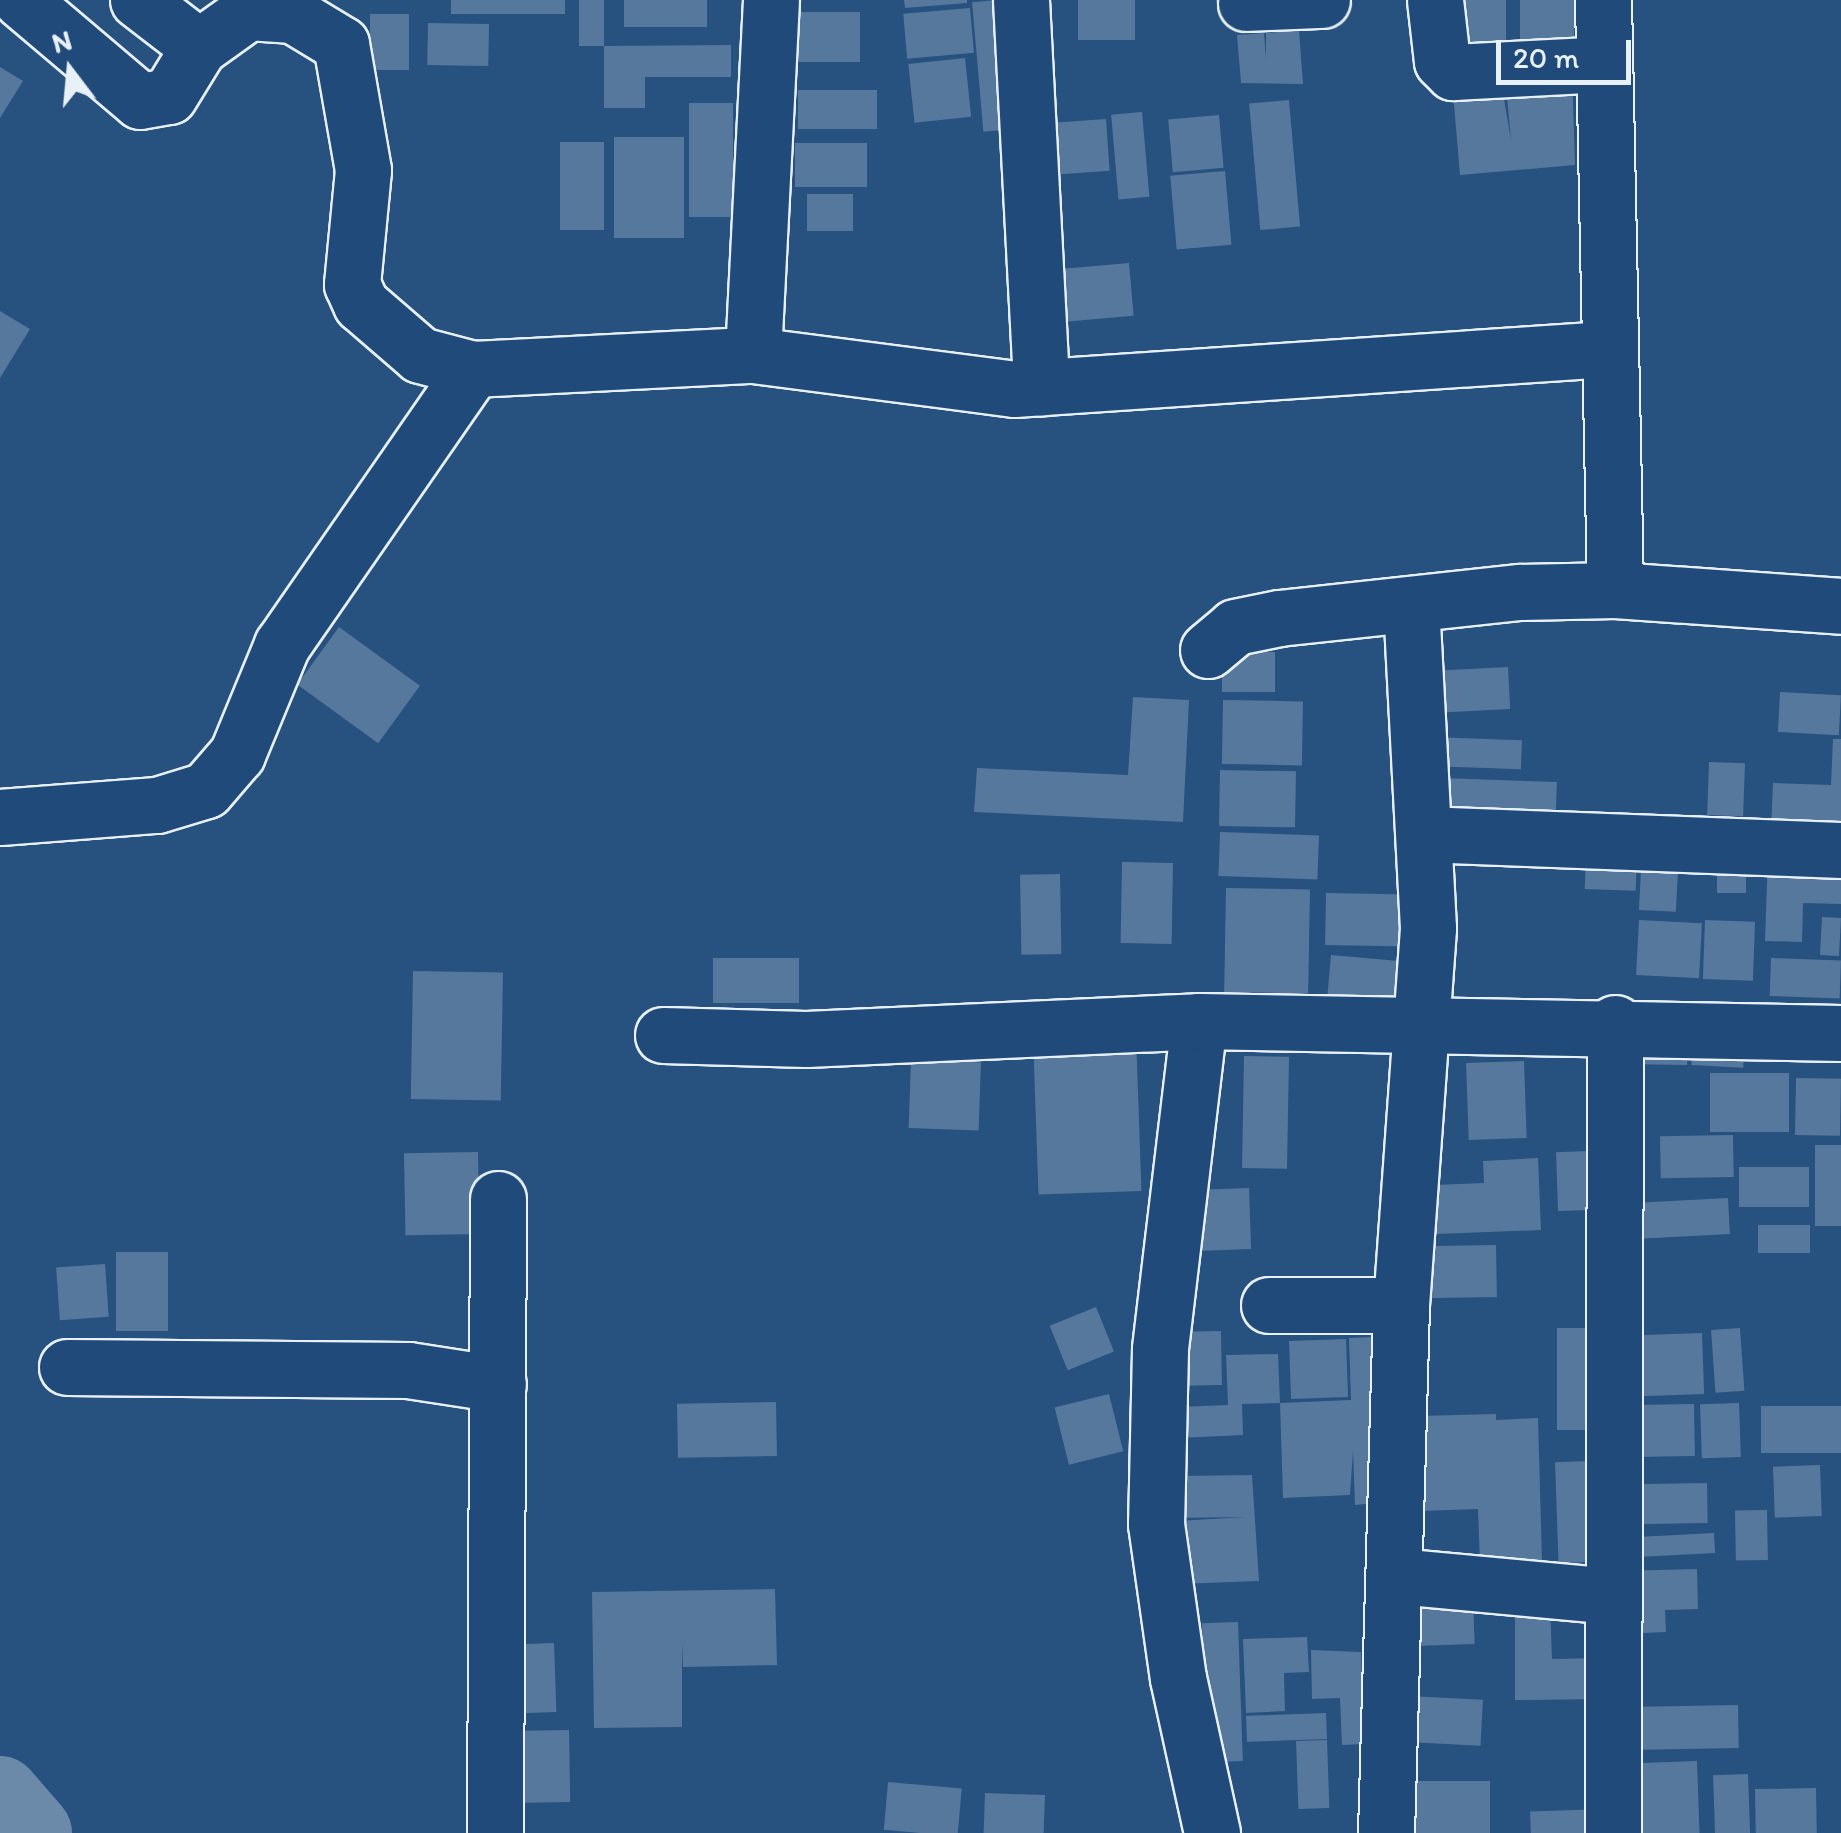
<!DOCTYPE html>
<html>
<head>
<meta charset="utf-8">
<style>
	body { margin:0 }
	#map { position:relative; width:1841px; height:1833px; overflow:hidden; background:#27517f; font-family:Itim,sans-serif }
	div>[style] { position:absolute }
	.river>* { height:80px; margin:-40px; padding:0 40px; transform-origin:40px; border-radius:40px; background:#6b8aaa }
	.building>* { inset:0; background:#57789d; transform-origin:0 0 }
	.roads { filter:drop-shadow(2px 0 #e8f1f8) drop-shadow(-2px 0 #e8f1f8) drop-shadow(0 2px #e8f1f8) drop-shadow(0 -2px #e8f1f8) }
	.minor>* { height:55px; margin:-27.5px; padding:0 27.5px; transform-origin:27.5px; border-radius:27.5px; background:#1f4a7a }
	span { translate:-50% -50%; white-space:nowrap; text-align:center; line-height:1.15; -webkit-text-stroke:10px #1f4a7a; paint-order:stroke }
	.north { position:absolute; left:20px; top:20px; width:100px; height:100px; -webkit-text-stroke:8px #1f4a7a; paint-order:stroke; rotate:344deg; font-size:28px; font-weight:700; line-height:40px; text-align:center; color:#e8f1f8 }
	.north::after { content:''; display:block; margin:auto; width:35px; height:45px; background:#e8f1f8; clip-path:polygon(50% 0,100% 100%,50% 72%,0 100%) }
	.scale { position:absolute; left:1496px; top:40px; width:135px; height:45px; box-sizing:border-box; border:5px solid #e8f1f8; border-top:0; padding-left:12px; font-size:30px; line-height:35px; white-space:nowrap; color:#e8f1f8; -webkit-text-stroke:8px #1f4a7a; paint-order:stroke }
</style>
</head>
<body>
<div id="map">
	<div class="river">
		<div style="left:0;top:1796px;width:49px;rotate:49.1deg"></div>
	</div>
	<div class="building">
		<div style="left:451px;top:0;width:114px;height:14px"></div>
		<div style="clip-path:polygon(579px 0,604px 0,604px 46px,731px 45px,731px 77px,645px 77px,645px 108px,604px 108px,604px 46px,579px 46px)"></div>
		<div style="left:624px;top:0;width:83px;height:27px"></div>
		<div style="clip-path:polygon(904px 0,967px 0,967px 3px,905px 8px)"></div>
		<div style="left:997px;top:0;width:130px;height:25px;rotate:85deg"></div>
		<div style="left:1078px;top:0;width:57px;height:40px"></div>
		<div style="left:1446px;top:0;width:60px;height:44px"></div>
		<div style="left:1520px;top:0;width:54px;height:41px"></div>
		<div style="left:970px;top:8px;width:45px;height:67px;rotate:85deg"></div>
		<div style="left:860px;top:12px;width:50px;height:72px;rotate:90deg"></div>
		<div style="left:370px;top:14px;width:39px;height:56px"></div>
		<div style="left:428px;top:23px;width:61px;height:42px;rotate:1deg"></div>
		<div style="clip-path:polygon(1299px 30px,1303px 84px,1241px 83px,1237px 35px,1264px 33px,1266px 59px,1266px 33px)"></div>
		<div style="left:965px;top:58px;width:59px;height:57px;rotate:84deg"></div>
		<div style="clip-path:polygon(0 67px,23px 81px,0 118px)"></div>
		<div style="clip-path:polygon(1572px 68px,1575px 165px,1460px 175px,1452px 81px,1500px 76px,1511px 140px,1505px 75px)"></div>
		<div style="left:798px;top:90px;width:79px;height:39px"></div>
		<div style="left:1289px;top:100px;width:127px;height:40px;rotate:85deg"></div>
		<div style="left:689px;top:103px;width:44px;height:114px"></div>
		<div style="left:1142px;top:112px;width:85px;height:31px;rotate:85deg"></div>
		<div style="left:1219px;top:115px;width:53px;height:51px;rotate:85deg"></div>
		<div style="left:1106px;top:119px;width:52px;height:63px;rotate:86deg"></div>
		<div style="left:614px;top:137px;width:70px;height:101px"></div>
		<div style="left:560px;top:142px;width:44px;height:88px"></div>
		<div style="left:795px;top:143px;width:72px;height:44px"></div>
		<div style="left:1225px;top:171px;width:74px;height:55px;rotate:85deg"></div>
		<div style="left:807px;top:194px;width:46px;height:37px"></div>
		<div style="left:1129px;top:263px;width:53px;height:66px;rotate:85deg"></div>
		<div style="clip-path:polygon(0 311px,30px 329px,0 378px)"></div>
		<div style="left:339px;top:627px;width:100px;height:71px;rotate:36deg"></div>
		<div style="left:1275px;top:652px;width:40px;height:53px;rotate:90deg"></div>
		<div style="left:1508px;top:667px;width:42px;height:78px;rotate:87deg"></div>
		<div style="left:1780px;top:692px;width:61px;height:40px;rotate:3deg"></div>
		<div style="clip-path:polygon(1133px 697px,1189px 700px,1183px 822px,974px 812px,977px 768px,1128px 775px)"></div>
		<div style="left:1223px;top:700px;width:80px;height:64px;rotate:1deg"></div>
		<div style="left:1430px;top:737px;width:92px;height:29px;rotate:2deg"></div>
		<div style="clip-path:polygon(1833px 739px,1841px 739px,1841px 833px,1771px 830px,1773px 783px,1831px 785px)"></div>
		<div style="left:1709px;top:762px;width:36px;height:53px;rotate:2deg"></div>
		<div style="left:1220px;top:770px;width:76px;height:56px;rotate:1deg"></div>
		<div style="left:1441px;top:778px;width:116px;height:29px;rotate:2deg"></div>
		<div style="left:1220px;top:832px;width:99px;height:44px;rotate:2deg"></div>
		<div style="left:1642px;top:851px;width:37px;height:59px;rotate:3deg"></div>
		<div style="left:1586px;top:853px;width:51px;height:36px;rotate:2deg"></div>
		<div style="clip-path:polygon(1768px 854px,1841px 857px,1841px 904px,1803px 903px,1802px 942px,1765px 941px)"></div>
		<div style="left:1717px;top:855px;width:29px;height:38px"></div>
		<div style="left:1122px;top:862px;width:51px;height:81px;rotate:1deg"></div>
		<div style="left:1060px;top:874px;width:80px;height:40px;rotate:89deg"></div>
		<div style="left:1226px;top:888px;width:84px;height:104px;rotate:1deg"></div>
		<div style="left:1326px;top:893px;width:84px;height:52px;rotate:1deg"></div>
		<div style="left:1822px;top:917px;width:19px;height:38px;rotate:3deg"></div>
		<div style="left:1639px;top:920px;width:63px;height:55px;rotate:3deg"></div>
		<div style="left:1705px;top:920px;width:50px;height:59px;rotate:2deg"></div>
		<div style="left:1331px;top:955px;width:74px;height:47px;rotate:5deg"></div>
		<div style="left:713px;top:958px;width:86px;height:45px"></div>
		<div style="left:1771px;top:958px;width:70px;height:38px;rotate:2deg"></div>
		<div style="left:413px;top:971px;width:90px;height:128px;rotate:1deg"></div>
		<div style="left:1693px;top:1033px;width:52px;height:32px;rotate:3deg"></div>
		<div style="clip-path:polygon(1688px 1034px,1687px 1065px,1624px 1064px)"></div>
		<div style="left:1136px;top:1035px;width:156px;height:103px;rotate:88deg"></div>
		<div style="left:1244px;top:1056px;width:45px;height:112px;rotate:1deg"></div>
		<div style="left:911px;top:1060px;width:70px;height:68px;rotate:2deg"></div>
		<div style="left:1524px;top:1061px;width:77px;height:58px;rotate:88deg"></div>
		<div style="left:1710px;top:1073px;width:79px;height:59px"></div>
		<div style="left:1796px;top:1078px;width:45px;height:57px;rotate:1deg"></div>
		<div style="left:1733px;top:1135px;width:42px;height:73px;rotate:89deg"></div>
		<div style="left:1841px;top:1145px;width:81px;height:26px;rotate:90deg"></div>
		<div style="left:1589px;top:1151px;width:59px;height:33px;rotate:88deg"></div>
		<div style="left:478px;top:1152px;width:82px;height:74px;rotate:89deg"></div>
		<div style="clip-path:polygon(1538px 1158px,1541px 1230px,1411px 1235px,1410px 1186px,1484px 1183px,1483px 1161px)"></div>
		<div style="left:1809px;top:1167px;width:40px;height:70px;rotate:90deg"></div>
		<div style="left:1249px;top:1188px;width:61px;height:56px;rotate:88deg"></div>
		<div style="left:1728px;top:1198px;width:36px;height:95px;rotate:87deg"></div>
		<div style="left:1758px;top:1225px;width:52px;height:28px"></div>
		<div style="left:1496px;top:1245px;width:52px;height:76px;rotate:89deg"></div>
		<div style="left:116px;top:1252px;width:52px;height:79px"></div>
		<div style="left:105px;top:1264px;width:53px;height:49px;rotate:86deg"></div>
		<div style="left:1096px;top:1307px;width:48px;height:50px;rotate:68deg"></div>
		<div style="left:1557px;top:1328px;width:47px;height:102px"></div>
		<div style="left:1740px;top:1328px;width:63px;height:29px;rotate:86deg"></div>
		<div style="left:1221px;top:1331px;width:54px;height:51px;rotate:89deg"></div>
		<div style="left:1702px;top:1333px;width:61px;height:85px;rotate:88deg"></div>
		<div style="clip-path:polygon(1373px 1337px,1378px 1503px,1355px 1505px,1353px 1451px,1350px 1495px,1283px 1498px,1280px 1403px,1351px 1400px,1349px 1338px)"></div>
		<div style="left:1346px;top:1339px;width:58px;height:57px;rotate:88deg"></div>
		<div style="clip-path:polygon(1278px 1354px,1280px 1403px,1242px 1404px,1243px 1435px,1178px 1438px,1177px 1407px,1228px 1405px,1226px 1355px)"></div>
		<div style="left:1109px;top:1394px;width:59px;height:56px;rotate:76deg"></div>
		<div style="left:776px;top:1402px;width:54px;height:99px;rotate:89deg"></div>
		<div style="left:1739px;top:1403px;width:54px;height:39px;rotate:88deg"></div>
		<div style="left:1694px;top:1404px;width:52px;height:76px;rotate:89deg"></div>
		<div style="left:1841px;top:1406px;width:47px;height:80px;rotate:90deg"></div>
		<div style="clip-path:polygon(1496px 1414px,1496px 1420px,1538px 1418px,1542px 1561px,1480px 1564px,1478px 1509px,1421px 1511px,1418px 1416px)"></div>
		<div style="left:1588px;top:1461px;width:101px;height:33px;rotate:88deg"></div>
		<div style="left:1820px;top:1465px;width:51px;height:47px;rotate:88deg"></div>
		<div style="clip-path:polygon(1252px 1475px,1259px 1581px,1178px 1584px,1176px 1521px,1246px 1517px,1175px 1518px,1174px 1476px)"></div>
		<div style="left:1707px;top:1483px;width:40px;height:78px;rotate:89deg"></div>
		<div style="left:1767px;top:1510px;width:50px;height:32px;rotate:89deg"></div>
		<div style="left:1714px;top:1533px;width:20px;height:82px;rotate:87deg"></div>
		<div style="clip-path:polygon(1697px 1569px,1698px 1609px,1665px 1610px,1666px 1632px,1620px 1634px,1619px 1571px)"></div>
		<div style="clip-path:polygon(775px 1589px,777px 1665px,683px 1667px,682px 1642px,682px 1727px,594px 1728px,592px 1592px)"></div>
		<div style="left:1473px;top:1598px;width:46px;height:60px;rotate:88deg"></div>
		<div style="clip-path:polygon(1550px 1603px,1552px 1659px,1604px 1658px,1605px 1699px,1515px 1700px,1515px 1604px)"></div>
		<div style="left:1238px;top:1622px;width:139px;height:36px;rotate:88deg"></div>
		<div style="clip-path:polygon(1307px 1637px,1309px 1672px,1284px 1673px,1285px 1711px,1246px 1713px,1243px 1639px)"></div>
		<div style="left:554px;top:1643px;width:69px;height:43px;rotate:88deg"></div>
		<div style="clip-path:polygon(1311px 1650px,1361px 1652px,1364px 1744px,1342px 1745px,1340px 1698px,1312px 1699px)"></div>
		<div style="left:1409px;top:1696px;width:74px;height:46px;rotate:3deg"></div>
		<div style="left:1738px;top:1705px;width:43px;height:111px;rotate:89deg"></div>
		<div style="left:1326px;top:1713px;width:26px;height:80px;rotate:88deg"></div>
		<div style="left:569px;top:1730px;width:72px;height:59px;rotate:89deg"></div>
		<div style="left:1327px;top:1740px;width:68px;height:31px;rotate:88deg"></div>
		<div style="left:1697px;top:1761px;width:72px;height:69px;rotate:88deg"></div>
		<div style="left:1748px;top:1774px;width:59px;height:35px;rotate:88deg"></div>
		<div style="left:1490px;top:1781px;width:52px;height:92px;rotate:90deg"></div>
		<div style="left:888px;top:1782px;width:74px;height:48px;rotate:5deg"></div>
		<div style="left:1816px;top:1788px;width:45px;height:61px;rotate:89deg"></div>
		<div style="left:985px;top:1793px;width:60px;height:40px;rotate:2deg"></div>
		<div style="left:1605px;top:1809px;width:24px;height:75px;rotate:88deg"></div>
	</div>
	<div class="roads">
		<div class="minor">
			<div style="left:21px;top:0;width:156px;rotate:40.3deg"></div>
			<div style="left:140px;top:101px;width:29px;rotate:-10deg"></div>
			<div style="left:169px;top:96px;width:57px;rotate:-58.5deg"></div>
			<div style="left:138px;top:0;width:77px;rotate:37.6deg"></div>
			<div style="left:199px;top:47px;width:60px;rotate:-35.5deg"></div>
			<div style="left:248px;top:12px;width:45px;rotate:3.8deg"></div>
			<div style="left:293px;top:15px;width:56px;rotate:31.1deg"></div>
			<div style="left:341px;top:44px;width:128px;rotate:80.1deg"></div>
			<div style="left:363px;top:170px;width:115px;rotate:95.5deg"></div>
			<div style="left:352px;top:284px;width:22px;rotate:66deg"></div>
			<div style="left:361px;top:304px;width:78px;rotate:40.8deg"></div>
			<div style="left:420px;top:355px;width:55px;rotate:14.8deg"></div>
			<div style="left:473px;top:369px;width:280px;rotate:-2.9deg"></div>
			<div style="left:753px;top:355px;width:263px;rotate:7.4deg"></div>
			<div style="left:1014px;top:389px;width:594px;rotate:-3.86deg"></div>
			<div style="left:1021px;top:0;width:388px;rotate:87deg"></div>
			<div style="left:1435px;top:0;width:61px;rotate:83.5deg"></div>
			<div style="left:1442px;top:61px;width:16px;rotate:45deg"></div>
			<div style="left:1453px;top:72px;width:151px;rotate:-3deg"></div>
			<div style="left:1603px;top:0;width:590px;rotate:88.83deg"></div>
			<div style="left:1246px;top:3px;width:76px;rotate:-2.3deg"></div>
			<div style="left:753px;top:355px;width:355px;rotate:-87.1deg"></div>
			<div style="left:1208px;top:650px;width:35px;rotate:-40deg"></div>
			<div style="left:1235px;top:627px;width:45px;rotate:-11.6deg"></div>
			<div style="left:1279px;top:618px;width:242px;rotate:-6.2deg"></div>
			<div style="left:1520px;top:592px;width:95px;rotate:-1.2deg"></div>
			<div style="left:1615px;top:590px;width:227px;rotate:4deg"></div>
			<div style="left:0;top:817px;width:157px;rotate:-4.4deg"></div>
			<div style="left:157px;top:805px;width:51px;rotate:-17deg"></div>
			<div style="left:206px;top:790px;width:48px;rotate:-49.3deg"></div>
			<div style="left:237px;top:754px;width:118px;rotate:-67.6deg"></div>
			<div style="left:282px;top:645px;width:336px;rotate:-55.3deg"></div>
			<div style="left:1424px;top:834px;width:417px;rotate:2.2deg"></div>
			<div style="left:1199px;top:1021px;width:331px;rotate:96.8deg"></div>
			<div style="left:1160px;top:1350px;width:174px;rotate:91.3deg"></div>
			<div style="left:1156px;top:1524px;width:156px;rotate:81.9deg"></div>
			<div style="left:1178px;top:1678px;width:159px;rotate:77.6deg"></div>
			<div style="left:663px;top:1035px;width:143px;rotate:1.6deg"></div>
			<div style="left:806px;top:1039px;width:393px;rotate:-2.6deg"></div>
			<div style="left:1199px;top:1021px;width:642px;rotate:1.07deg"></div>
			<div style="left:1269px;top:1305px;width:132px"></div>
			<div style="left:67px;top:1367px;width:341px;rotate:0.5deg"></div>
			<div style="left:408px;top:1370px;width:91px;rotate:8.8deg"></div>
			<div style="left:1396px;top:1576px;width:218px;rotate:5.3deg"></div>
			<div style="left:495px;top:1833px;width:634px;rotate:-89.73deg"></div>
			<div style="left:1386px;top:1833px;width:528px;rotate:-88.37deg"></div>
			<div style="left:1401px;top:1305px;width:378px;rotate:-85.9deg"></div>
			<div style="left:1428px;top:928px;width:320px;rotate:-93deg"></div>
			<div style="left:1613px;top:1833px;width:810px;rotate:-89.86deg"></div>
		</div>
	</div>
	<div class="north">N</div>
	<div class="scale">20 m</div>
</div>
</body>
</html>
